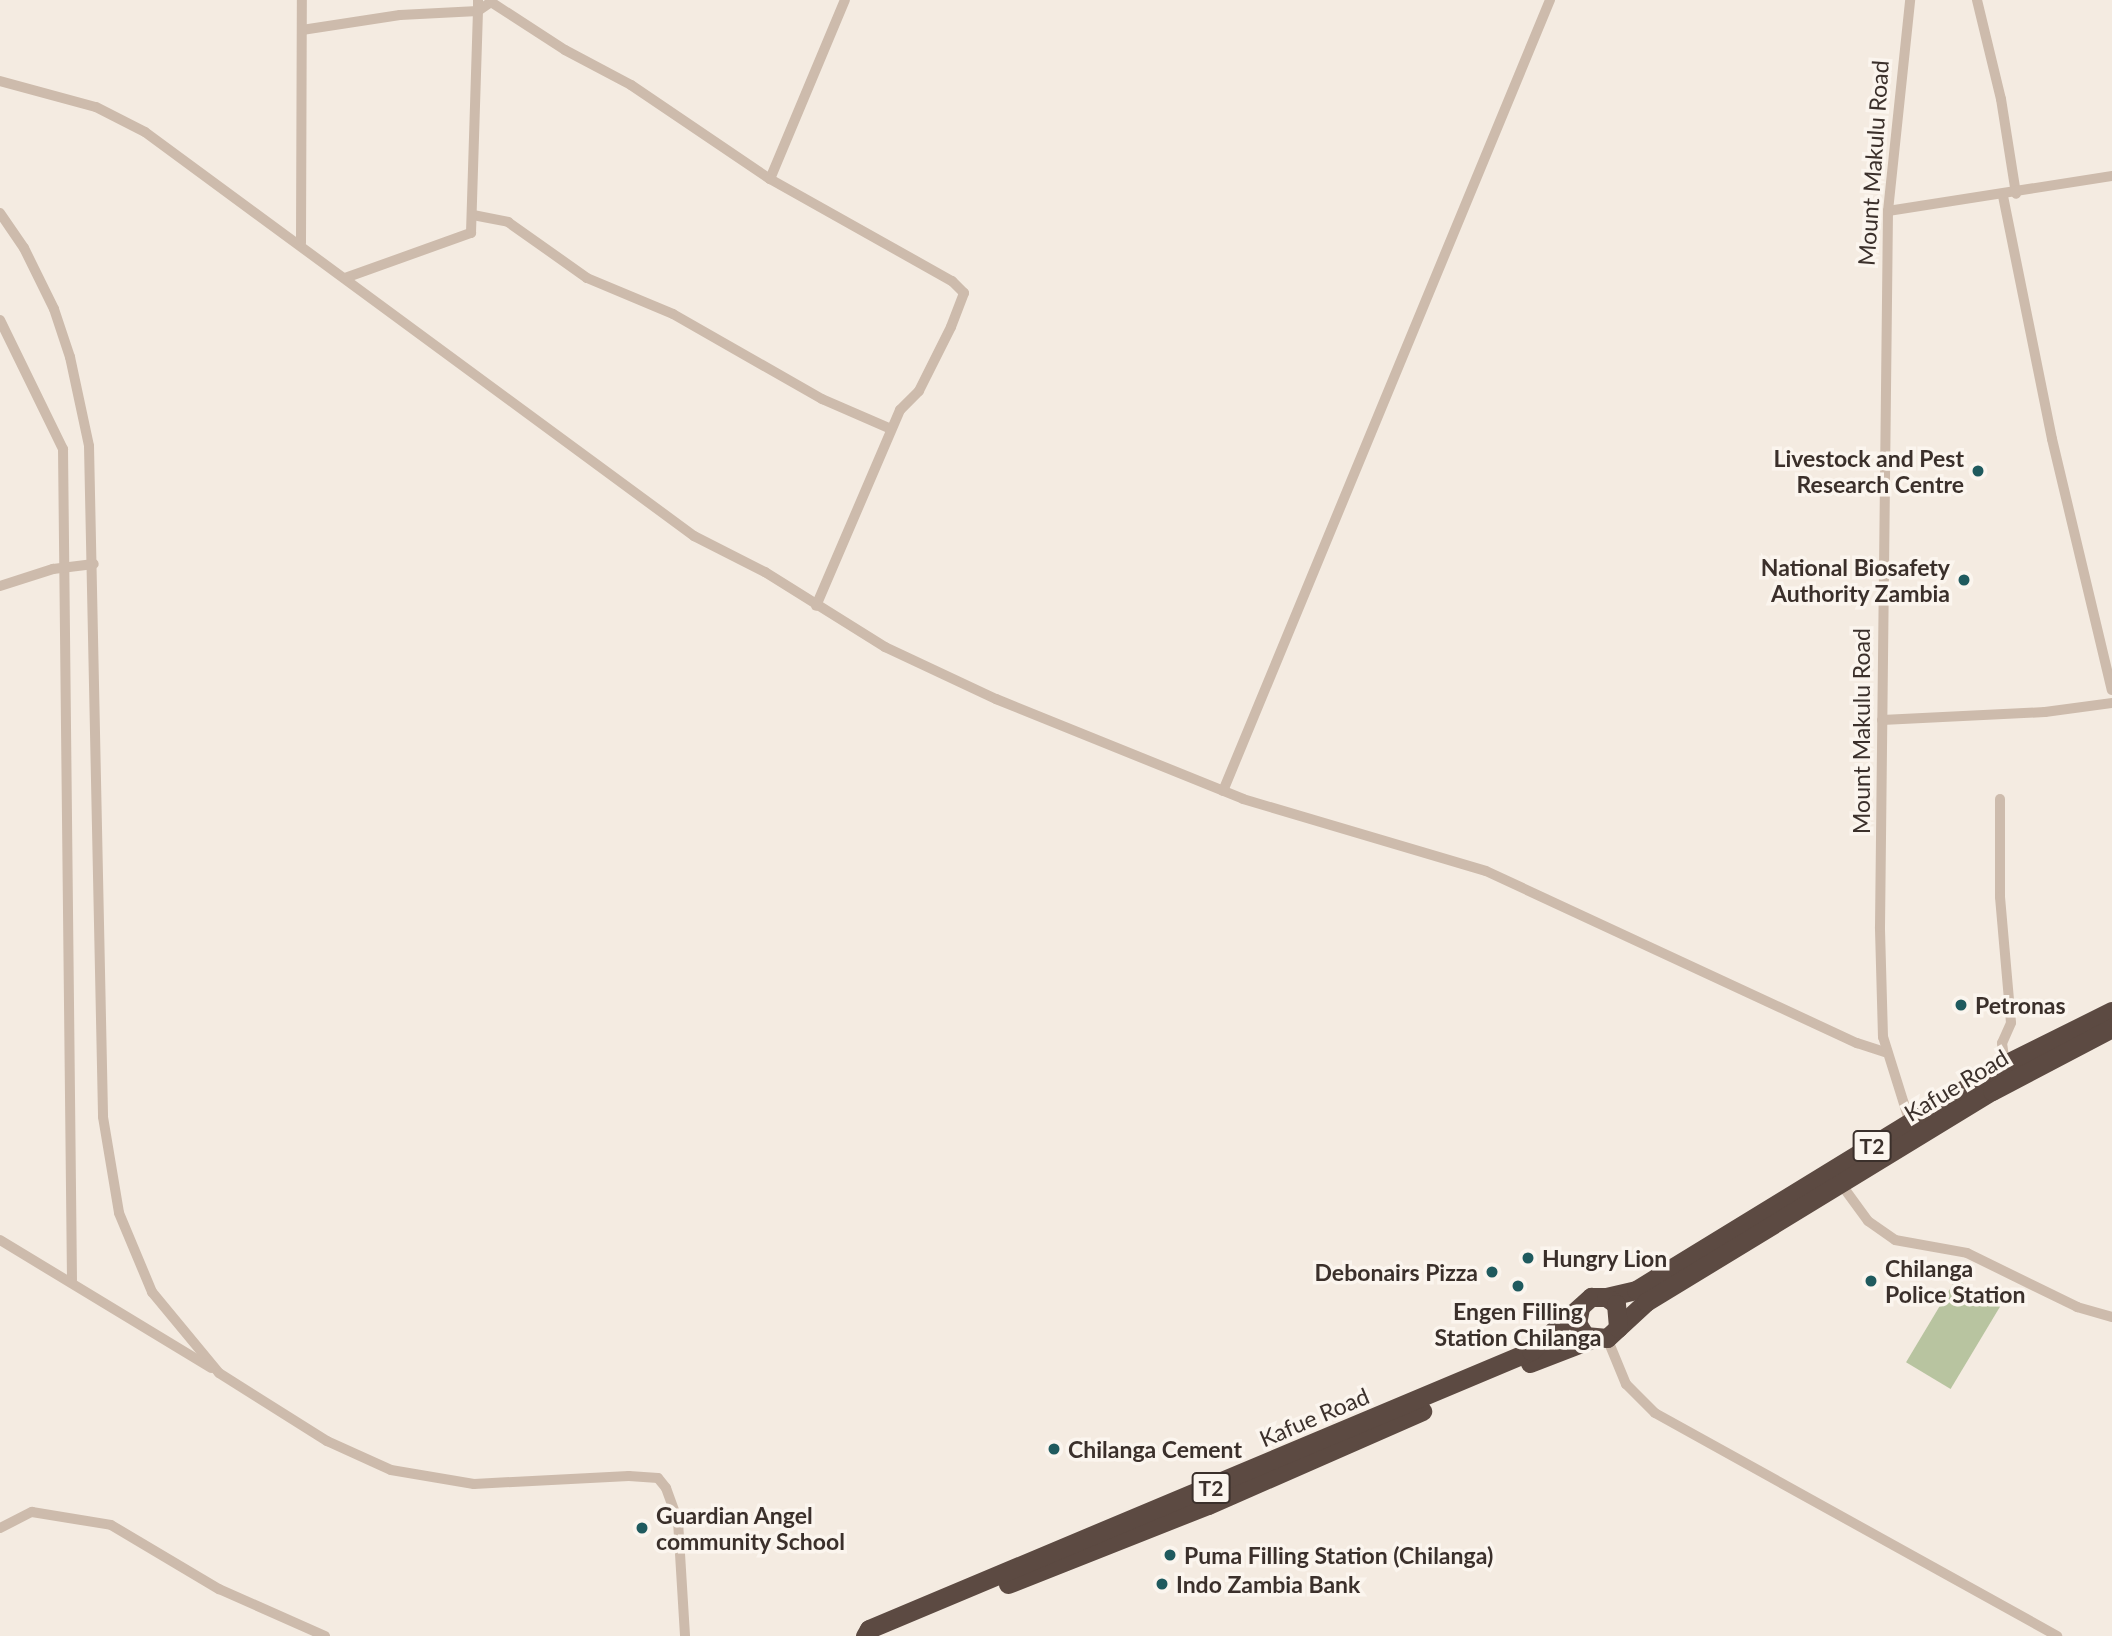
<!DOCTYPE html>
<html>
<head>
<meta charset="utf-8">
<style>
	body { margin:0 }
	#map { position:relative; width:2112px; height:1636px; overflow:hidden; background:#f4ebe1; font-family:Lato,sans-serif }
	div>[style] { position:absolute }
	.green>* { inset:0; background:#b8c4a0; transform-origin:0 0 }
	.street>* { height:10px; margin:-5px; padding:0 5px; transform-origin:5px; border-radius:5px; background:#cdbbac }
	.highway>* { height:19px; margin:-9.5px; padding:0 9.5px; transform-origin:9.5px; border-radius:9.5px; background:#5c4a42 }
	.dots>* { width:19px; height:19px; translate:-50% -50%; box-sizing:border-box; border:4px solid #fbf5ee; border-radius:50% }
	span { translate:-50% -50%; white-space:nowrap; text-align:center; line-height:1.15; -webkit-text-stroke:7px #fbf5ee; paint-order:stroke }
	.shield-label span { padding:2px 5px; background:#fbf5ee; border:2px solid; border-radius:5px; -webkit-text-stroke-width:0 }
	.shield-label { font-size:21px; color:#3b302b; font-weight:700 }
	.street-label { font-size:23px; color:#3b302b }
	.poi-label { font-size:23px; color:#3b302b; font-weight:700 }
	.right { translate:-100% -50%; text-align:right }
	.left { translate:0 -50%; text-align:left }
</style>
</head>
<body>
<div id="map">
	<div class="green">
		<div style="left:1956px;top:1279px;width:52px;height:97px;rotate:31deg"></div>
	</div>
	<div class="street">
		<div style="left:1977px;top:0;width:102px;rotate:76.4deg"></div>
		<div style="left:2001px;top:99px;width:96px;rotate:81deg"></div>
		<div style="left:302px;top:30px;width:99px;rotate:-8.7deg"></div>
		<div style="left:400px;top:15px;width:78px;rotate:-2.9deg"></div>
		<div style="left:478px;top:11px;width:11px;rotate:-90deg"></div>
		<div style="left:0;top:81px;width:99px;rotate:15.2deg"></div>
		<div style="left:96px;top:107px;width:55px;rotate:27deg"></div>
		<div style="left:145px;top:132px;width:682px;rotate:36.35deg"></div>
		<div style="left:694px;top:536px;width:80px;rotate:26.9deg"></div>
		<div style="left:765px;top:572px;width:142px;rotate:32deg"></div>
		<div style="left:885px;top:647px;width:123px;rotate:25.1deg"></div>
		<div style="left:996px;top:699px;width:266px;rotate:22deg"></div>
		<div style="left:1243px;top:799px;width:253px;rotate:16.5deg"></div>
		<div style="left:1486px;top:871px;width:409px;rotate:24.9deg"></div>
		<div style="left:1857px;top:1043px;width:29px;rotate:18deg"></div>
		<div style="left:770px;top:179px;width:194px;rotate:-67.3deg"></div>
		<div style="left:2003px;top:196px;width:248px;rotate:78.6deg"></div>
		<div style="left:2052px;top:439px;width:258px;rotate:76.6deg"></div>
		<div style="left:1888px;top:211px;width:227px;rotate:-8.9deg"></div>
		<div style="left:0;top:213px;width:42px;rotate:55.6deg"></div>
		<div style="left:24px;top:248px;width:68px;rotate:63.8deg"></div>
		<div style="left:54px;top:309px;width:51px;rotate:71.6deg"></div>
		<div style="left:70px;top:357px;width:91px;rotate:77.9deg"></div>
		<div style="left:89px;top:446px;width:671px;rotate:88.8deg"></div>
		<div style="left:103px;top:1117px;width:97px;rotate:80.5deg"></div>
		<div style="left:119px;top:1213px;width:86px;rotate:67.3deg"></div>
		<div style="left:152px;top:1292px;width:105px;rotate:50.4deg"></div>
		<div style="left:219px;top:1373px;width:128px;rotate:32.2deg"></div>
		<div style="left:327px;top:1441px;width:70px;rotate:24.4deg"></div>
		<div style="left:391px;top:1470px;width:84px;rotate:9.6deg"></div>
		<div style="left:474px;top:1484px;width:155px;rotate:-3deg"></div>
		<div style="left:629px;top:1476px;width:29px;rotate:4deg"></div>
		<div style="left:658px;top:1478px;width:13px;rotate:51deg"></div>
		<div style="left:666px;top:1488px;width:35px;rotate:70deg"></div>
		<div style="left:678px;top:1521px;width:115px;rotate:86.5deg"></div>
		<div style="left:473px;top:215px;width:36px;rotate:11deg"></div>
		<div style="left:508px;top:222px;width:97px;rotate:35.3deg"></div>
		<div style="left:587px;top:278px;width:93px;rotate:22.7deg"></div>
		<div style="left:673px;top:314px;width:172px;rotate:29.7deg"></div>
		<div style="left:822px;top:399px;width:75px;rotate:23.5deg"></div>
		<div style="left:301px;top:243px;width:243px;rotate:-89.8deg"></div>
		<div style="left:345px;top:278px;width:134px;rotate:-19.7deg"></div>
		<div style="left:471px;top:233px;width:222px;rotate:-88.2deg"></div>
		<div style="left:478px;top:11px;width:16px;rotate:-35deg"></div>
		<div style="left:491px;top:2px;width:88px;rotate:33deg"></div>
		<div style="left:565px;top:50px;width:75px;rotate:27.9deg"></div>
		<div style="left:631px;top:85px;width:168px;rotate:34.1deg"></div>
		<div style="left:770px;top:179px;width:209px;rotate:29.3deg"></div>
		<div style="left:952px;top:281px;width:17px;rotate:45deg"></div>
		<div style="left:964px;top:293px;width:36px;rotate:111deg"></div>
		<div style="left:951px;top:327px;width:72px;rotate:116.6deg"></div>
		<div style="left:919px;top:391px;width:27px;rotate:135deg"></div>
		<div style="left:900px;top:410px;width:213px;rotate:113.2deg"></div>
		<div style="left:0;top:320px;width:144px;rotate:64deg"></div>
		<div style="left:63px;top:449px;width:831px;rotate:89.38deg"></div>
		<div style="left:0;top:586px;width:56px;rotate:-17.8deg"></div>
		<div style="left:53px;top:569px;width:41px;rotate:-7deg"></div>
		<div style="left:1882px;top:720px;width:163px;rotate:-2.8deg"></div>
		<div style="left:2045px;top:712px;width:68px;rotate:-7.7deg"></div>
		<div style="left:1223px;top:791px;width:856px;rotate:-67.54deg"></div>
		<div style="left:2000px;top:799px;width:98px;rotate:90deg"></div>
		<div style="left:2000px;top:897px;width:126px;rotate:85deg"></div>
		<div style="left:2011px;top:1023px;width:22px;rotate:114deg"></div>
		<div style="left:2002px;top:1043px;width:21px;rotate:82deg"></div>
		<div style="left:1910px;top:1123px;width:90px;rotate:-107.4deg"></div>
		<div style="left:1883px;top:1037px;width:110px;rotate:-91.6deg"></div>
		<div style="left:1880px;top:927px;width:716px;rotate:-89.36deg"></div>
		<div style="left:1888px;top:211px;width:212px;rotate:-84deg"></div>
		<div style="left:1841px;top:1184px;width:46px;rotate:53.9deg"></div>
		<div style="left:1868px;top:1221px;width:33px;rotate:35deg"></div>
		<div style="left:1895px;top:1240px;width:73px;rotate:10.2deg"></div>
		<div style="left:1967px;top:1253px;width:123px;rotate:26.1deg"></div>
		<div style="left:2077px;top:1307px;width:36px;rotate:16deg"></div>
		<div style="left:0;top:1240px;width:247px;rotate:31.2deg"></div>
		<div style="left:1607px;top:1338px;width:50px;rotate:67.6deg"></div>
		<div style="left:1626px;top:1384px;width:41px;rotate:45deg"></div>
		<div style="left:1655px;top:1413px;width:460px;rotate:29deg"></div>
		<div style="left:0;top:1528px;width:36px;rotate:-27deg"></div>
		<div style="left:32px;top:1512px;width:80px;rotate:9.3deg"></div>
		<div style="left:111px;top:1525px;width:126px;rotate:30.7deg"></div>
		<div style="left:219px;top:1589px;width:116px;rotate:23.9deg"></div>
	</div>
	<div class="highway">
		<div style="left:1606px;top:1297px;width:31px;rotate:-13deg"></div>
		<div style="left:1636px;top:1290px;width:433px;rotate:-31.5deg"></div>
		<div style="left:2005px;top:1064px;width:119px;rotate:-26.4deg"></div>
		<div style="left:1580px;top:1308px;width:15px;rotate:101deg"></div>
		<div style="left:1577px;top:1323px;width:15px;rotate:58deg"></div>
		<div style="left:1585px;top:1336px;width:22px;rotate:5deg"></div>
		<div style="left:1607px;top:1338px;width:53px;rotate:-42.7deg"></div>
		<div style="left:1646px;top:1302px;width:405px;rotate:-31.4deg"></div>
		<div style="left:1992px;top:1091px;width:136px;rotate:-27.7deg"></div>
		<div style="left:1530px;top:1363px;width:66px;rotate:-21.2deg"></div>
		<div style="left:1008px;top:1584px;width:215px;rotate:-21.6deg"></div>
		<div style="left:1208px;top:1505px;width:234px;rotate:-23.7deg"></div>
		<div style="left:865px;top:1636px;width:8px;rotate:-60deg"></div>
		<div style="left:869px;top:1629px;width:718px;rotate:-22.78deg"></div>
		<div style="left:1531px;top:1351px;width:81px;rotate:-42deg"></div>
		<div style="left:1591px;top:1297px;width:15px"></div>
		<div style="left:1606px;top:1297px;width:12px;rotate:35deg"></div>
		<div style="left:1616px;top:1304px;width:24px;rotate:85deg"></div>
	</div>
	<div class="dots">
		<div style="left:1978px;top:471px;background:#1f5a5e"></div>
		<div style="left:1964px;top:580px;background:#1f5a5e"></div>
		<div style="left:1961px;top:1005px;background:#1f5a5e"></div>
		<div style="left:1528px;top:1258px;background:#1f5a5e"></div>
		<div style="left:1492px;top:1272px;background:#1f5a5e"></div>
		<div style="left:1871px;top:1281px;background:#1f5a5e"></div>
		<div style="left:1518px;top:1286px;background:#1f5a5e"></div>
		<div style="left:1054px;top:1449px;background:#1f5a5e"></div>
		<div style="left:642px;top:1528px;background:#1f5a5e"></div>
		<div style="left:1170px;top:1555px;background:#1f5a5e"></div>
		<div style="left:1162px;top:1584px;background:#1f5a5e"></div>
	</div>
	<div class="shield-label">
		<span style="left:1872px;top:1146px">T2</span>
		<span style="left:1211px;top:1488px">T2</span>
	</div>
	<div class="street-label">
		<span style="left:1873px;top:163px;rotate:-86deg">Mount Makulu Road</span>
		<span style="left:1861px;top:731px;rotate:-90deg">Mount Makulu Road</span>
		<span style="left:1956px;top:1085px;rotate:-31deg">Kafue Road</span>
		<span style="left:1314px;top:1417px;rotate:-23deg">Kafue Road</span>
	</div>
	<div class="poi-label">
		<span class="right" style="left:1964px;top:471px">Livestock and Pest<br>Research Centre</span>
		<span class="right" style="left:1950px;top:580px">National Biosafety<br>Authority Zambia</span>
		<span class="left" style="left:1975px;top:1005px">Petronas</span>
		<span class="left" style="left:1542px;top:1258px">Hungry Lion</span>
		<span class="left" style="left:1885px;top:1281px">Chilanga<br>Police Station</span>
		<span class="right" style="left:1478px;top:1272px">Debonairs Pizza</span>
		<span style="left:1518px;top:1324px">Engen Filling<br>Station Chilanga</span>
		<span class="left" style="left:1068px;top:1449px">Chilanga Cement</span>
		<span class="left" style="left:656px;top:1528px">Guardian Angel<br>community School</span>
		<span class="left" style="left:1184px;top:1555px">Puma Filling Station (Chilanga)</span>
		<span class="left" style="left:1176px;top:1584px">Indo Zambia Bank</span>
	</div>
</div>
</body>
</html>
